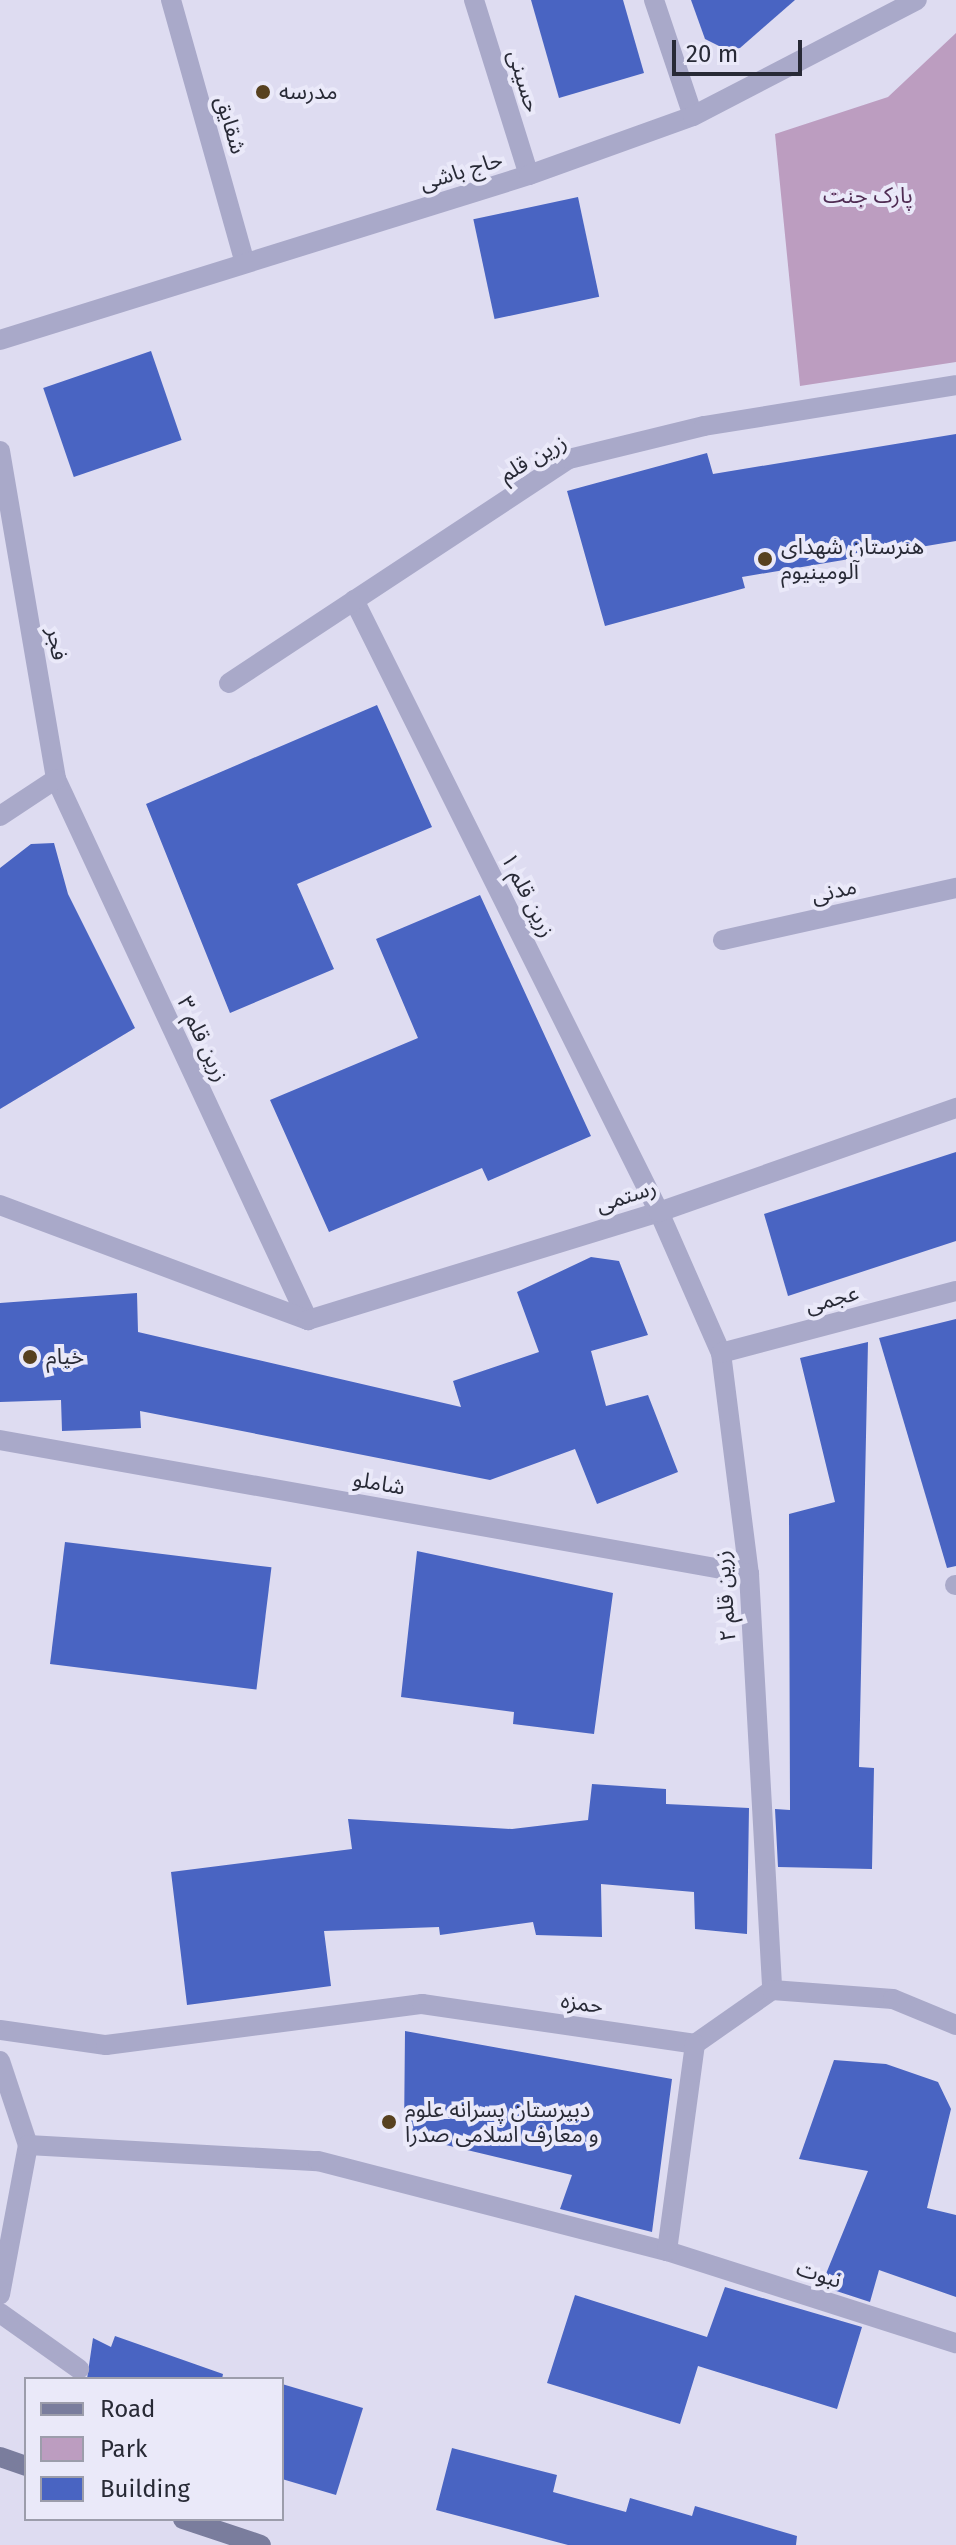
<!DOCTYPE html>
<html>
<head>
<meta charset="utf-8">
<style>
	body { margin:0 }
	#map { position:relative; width:956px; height:2545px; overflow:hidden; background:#dedcf1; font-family:"Fira Sans","Noto Sans Arabic",sans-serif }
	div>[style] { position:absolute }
	.green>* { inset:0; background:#bc9dc0 }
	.building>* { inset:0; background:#4964c2; transform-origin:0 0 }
	.minor>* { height:20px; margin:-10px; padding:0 10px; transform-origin:10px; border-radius:10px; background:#a9a9c9 }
	.tertiary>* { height:20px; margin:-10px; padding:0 10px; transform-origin:10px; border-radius:10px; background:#a9a9c9 }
	.secondary>* { height:20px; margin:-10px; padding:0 10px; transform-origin:10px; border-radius:10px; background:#7a7d9d }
	.dots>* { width:22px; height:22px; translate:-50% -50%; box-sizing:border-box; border:4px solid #eae9f9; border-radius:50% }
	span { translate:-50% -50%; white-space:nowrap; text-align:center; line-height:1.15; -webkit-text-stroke:8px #eae9f9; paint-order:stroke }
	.street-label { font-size:22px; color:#282a36 }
	.poi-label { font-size:22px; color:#282a36 }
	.left { translate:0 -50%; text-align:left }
	.park-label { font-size:22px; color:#502d54 }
	.legend { position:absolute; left:24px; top:2377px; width:260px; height:144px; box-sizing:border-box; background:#eae9f9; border:2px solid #9c9dab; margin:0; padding:10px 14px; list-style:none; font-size:24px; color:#282a36 }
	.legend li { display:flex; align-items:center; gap:16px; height:40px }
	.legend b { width:40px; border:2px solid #9c9dab }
	.scale { position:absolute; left:672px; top:40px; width:130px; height:36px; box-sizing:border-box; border:4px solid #282a36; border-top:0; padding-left:10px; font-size:24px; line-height:28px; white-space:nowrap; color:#282a36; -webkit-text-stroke:6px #eae9f9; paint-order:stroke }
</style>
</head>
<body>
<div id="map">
	<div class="green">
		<div style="clip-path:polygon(956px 33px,956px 362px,800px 386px,775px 134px,888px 97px)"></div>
	</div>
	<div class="building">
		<div style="clip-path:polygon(531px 0,623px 0,644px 73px,559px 98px)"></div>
		<div style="clip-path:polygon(691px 0,795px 0,740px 48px,727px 50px,705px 39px)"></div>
		<div style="left:578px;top:197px;width:102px;height:107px;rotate:78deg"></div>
		<div style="left:151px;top:351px;width:94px;height:114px;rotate:71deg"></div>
		<div style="clip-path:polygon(956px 434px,956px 541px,742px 577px,745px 588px,605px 626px,567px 491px,707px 453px,713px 474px)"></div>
		<div style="clip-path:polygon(377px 705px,432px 827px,297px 884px,334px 969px,230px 1013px,146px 804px)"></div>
		<div style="clip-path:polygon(54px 843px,68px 894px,135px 1028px,0 1109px,0 868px,31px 844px)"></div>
		<div style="clip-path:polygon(480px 895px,591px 1136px,488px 1181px,482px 1168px,329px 1232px,270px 1100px,418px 1038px,376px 939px)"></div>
		<div style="clip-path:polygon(956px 1152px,956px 1241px,788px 1296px,764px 1214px)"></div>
		<div style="clip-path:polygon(591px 1257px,619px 1261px,648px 1335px,591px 1351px,606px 1406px,648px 1395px,678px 1472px,597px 1504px,575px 1449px,490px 1480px,140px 1411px,141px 1428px,62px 1431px,61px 1400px,0 1402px,0 1303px,137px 1293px,138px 1332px,461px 1407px,453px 1381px,539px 1352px,517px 1292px)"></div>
		<div style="clip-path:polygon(956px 1319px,956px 1566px,947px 1568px,879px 1338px)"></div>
		<div style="clip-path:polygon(868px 1342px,859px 1767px,874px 1768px,872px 1869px,778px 1867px,775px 1809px,790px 1810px,789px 1514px,835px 1502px,800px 1358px)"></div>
		<div style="left:65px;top:1542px;width:208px;height:123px;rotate:7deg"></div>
		<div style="clip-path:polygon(417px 1551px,613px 1593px,594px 1734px,513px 1724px,514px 1712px,401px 1697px)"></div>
		<div style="clip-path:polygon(592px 1784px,666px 1789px,666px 1804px,749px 1808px,747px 1934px,695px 1929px,694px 1892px,601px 1884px,602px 1937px,536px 1935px,533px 1922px,440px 1935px,439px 1927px,324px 1931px,331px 1986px,187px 2005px,171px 1872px,352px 1849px,348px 1819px,512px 1829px,588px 1820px)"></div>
		<div style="clip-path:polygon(405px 2031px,672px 2079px,652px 2232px,560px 2209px,572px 2175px,404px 2135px)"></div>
		<div style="clip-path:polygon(834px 2060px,886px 2064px,938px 2082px,951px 2109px,927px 2208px,956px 2215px,956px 2297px,879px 2270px,870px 2302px,821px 2286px,868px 2171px,799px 2159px)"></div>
		<div style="clip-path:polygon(725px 2287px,862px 2327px,837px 2409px,698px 2366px,680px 2424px,547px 2383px,575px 2295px,707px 2337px)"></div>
		<div style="clip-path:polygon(115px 2336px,223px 2374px,222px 2379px,87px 2379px,93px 2338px,111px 2347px)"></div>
		<div style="clip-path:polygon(282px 2384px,363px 2408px,336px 2495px,282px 2479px)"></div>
		<div style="clip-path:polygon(452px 2448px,557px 2475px,553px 2492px,626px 2512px,630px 2498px,692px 2516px,695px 2506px,797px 2536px,796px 2545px,568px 2545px,436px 2510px)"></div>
	</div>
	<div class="minor">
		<div style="left:171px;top:0;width:273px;rotate:74.3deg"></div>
		<div style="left:474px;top:0;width:183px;rotate:72.6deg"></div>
		<div style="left:654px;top:0;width:122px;rotate:71.4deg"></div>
		<div style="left:354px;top:600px;width:684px;rotate:63.51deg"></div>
		<div style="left:659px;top:1212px;width:154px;rotate:66.3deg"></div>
		<div style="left:721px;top:1353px;width:223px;rotate:82.8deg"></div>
		<div style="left:749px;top:1574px;width:417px;rotate:86.8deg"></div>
		<div style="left:229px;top:683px;width:407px;rotate:-33.4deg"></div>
		<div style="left:569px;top:459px;width:139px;rotate:-13.7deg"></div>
		<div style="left:704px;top:426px;width:255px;rotate:-9.2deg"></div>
		<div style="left:56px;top:779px;width:597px;rotate:65.02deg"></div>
		<div style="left:723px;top:940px;width:239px;rotate:-12.6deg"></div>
		<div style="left:0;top:1205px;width:329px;rotate:20.5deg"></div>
		<div style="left:308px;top:1320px;width:367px;rotate:-17.1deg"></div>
		<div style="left:659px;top:1212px;width:315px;rotate:-19.3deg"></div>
		<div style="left:721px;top:1353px;width:243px;rotate:-14.8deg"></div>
		<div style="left:0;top:1440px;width:761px;rotate:10.14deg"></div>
		<div style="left:955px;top:1585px;width:1px"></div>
		<div style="left:0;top:2030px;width:107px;rotate:8.1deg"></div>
		<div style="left:106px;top:2045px;width:319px;rotate:-7.4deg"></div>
		<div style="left:422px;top:2004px;width:276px;rotate:8.3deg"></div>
		<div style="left:695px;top:2044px;width:94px;rotate:-35deg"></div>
		<div style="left:772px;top:1990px;width:121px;rotate:4.3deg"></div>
		<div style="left:893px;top:1999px;width:68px;rotate:22.4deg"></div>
		<div style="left:0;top:2061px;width:89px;rotate:71.6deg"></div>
		<div style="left:28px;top:2145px;width:152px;rotate:100.6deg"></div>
		<div style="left:28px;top:2145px;width:290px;rotate:3.2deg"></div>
		<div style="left:318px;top:2161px;width:360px;rotate:14.5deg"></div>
		<div style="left:667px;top:2251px;width:303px;rotate:17.7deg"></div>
		<div style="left:667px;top:2251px;width:209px;rotate:-82.3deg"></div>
		<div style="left:0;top:2313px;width:97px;rotate:35.3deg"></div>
	</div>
	<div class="tertiary">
		<div style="left:0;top:340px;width:554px;rotate:-17.32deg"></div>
		<div style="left:529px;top:175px;width:174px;rotate:-19.8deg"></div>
		<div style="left:693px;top:116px;width:252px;rotate:-27.4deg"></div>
		<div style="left:0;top:451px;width:333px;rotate:80.3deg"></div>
		<div style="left:56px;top:779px;width:67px;rotate:146.5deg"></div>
	</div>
	<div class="secondary">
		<div style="left:0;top:2457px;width:28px;rotate:19deg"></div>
		<div style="left:183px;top:2519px;width:82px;rotate:18.4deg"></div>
	</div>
	<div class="dots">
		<div style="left:263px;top:92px;background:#57411f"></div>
		<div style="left:765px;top:559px;background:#57411f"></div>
		<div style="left:30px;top:1357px;background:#57411f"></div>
		<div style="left:389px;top:2122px;background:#57411f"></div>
	</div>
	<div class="street-label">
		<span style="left:524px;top:81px;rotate:73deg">حسینی</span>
		<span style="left:231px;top:125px;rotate:74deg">شقایق</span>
		<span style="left:461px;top:171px;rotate:-17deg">حاج باشی</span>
		<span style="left:533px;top:458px;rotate:-30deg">زرین قلم</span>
		<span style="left:57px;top:644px;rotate:80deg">فجر</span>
		<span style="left:834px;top:891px;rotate:-13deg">مدنی</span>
		<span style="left:528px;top:895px;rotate:63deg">زرین قلم ۱</span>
		<span style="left:203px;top:1039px;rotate:65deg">زرین قلم ۳</span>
		<span style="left:626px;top:1196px;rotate:-18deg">رستمی</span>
		<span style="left:832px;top:1299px;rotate:-15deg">عجمی</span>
		<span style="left:379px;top:1483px;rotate:10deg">شاملو</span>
		<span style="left:725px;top:1596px;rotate:-94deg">زرین قلم ۲</span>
		<span style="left:582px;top:2003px;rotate:8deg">حمزه</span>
		<span style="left:819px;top:2274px;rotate:18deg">نبوت</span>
	</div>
	<div class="poi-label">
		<span class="left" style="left:279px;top:92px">مدرسه</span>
		<span class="left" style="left:781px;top:559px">هنرستان شهدای<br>آلومینیوم</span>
		<span class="left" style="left:46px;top:1357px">خیام</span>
		<span class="left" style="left:405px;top:2122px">دبیرستان پسرانه علوم<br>و معارف اسلامی صدرا</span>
	</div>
	<div class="park-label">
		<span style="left:868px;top:196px">پارک جنت</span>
	</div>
	<ul class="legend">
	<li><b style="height:10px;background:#7a7d9d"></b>Road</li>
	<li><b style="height:22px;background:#bc9dc0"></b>Park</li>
	<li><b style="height:22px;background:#4964c2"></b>Building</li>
	</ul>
	<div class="scale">20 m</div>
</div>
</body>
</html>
